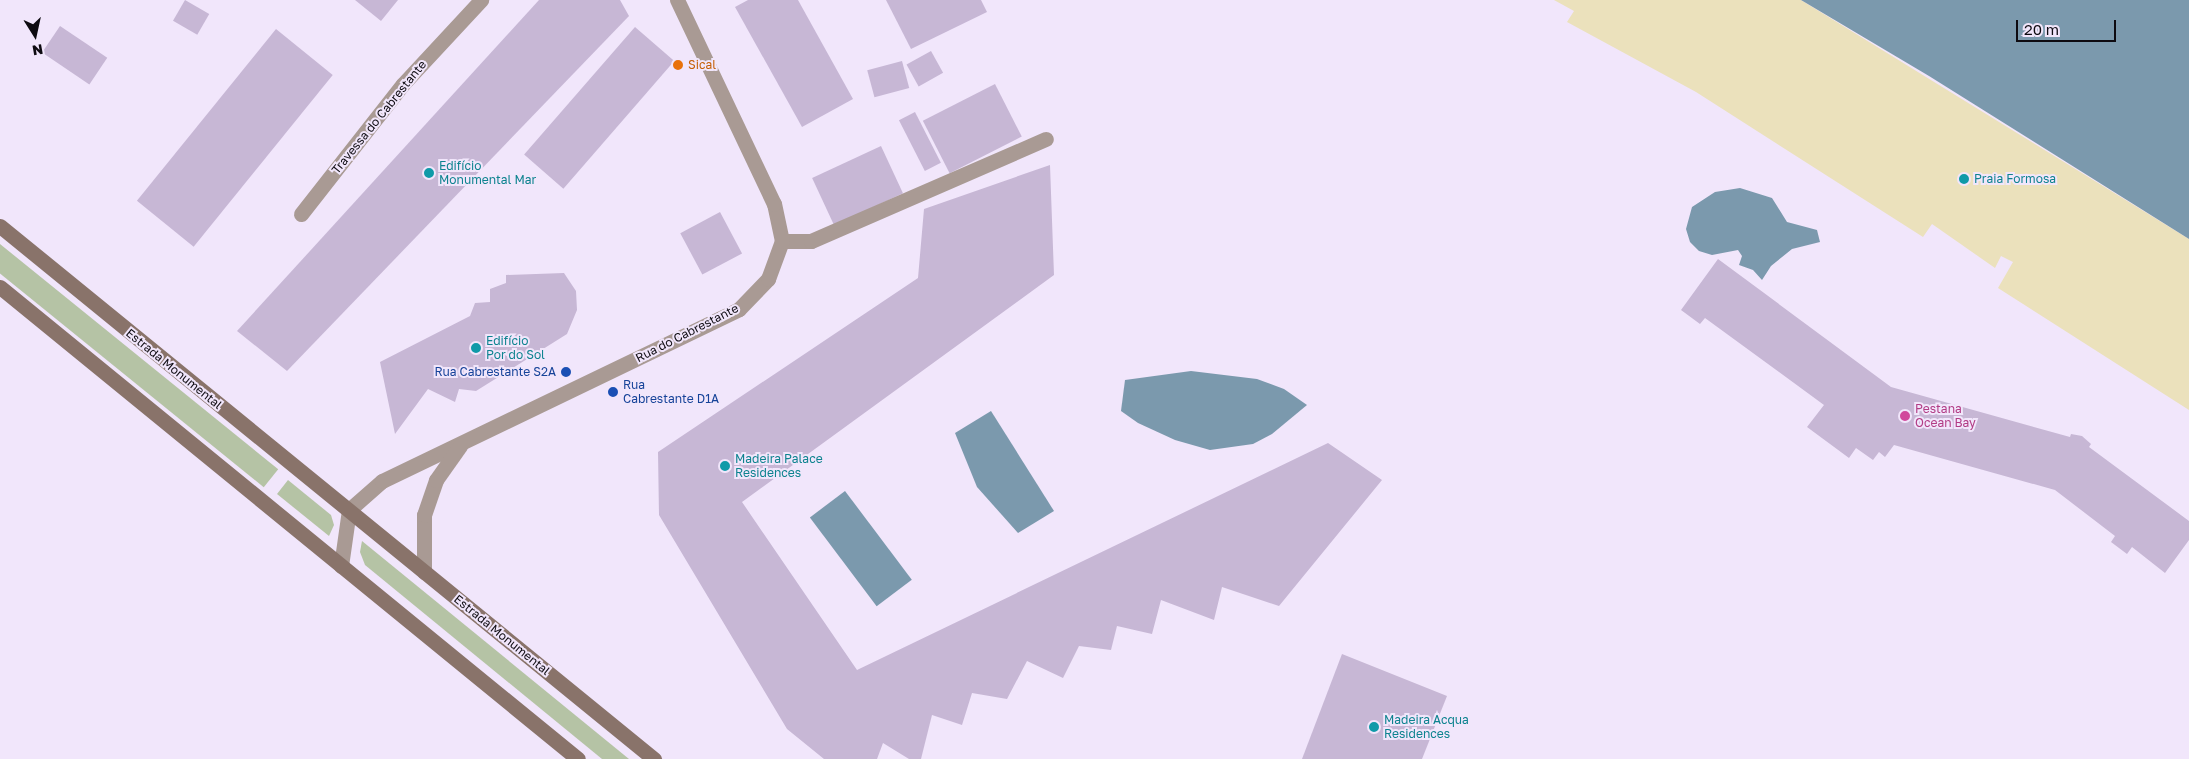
<!DOCTYPE html>
<html>
<head>
<meta charset="utf-8">
<style>
	body { margin:0 }
	#map { position:relative; width:2189px; height:759px; overflow:hidden; background:#f1e6fb; font-family:"Golos Text",sans-serif }
	div>[style] { position:absolute }
	.green>* { inset:0; background:#b5c3a5; transform-origin:0 0 }
	.sand>* { inset:0; background:#ebe1bc }
	.water>* { inset:0; background:#7b99ad; transform-origin:0 0 }
	.building>* { inset:0; background:#c7b7d5; transform-origin:0 0 }
	.lane>* { height:15px; margin:-7.5px; padding:0 7.5px; transform-origin:7.5px; border-radius:7.5px; background:#a99a94 }
	.street>* { height:15px; margin:-7.5px; padding:0 7.5px; transform-origin:7.5px; border-radius:7.5px; background:#a99a94 }
	.secondary>* { height:15px; margin:-7.5px; padding:0 7.5px; transform-origin:7.5px; border-radius:7.5px; background:#89736a }
	.dots>* { width:14px; height:14px; translate:-50% -50%; box-sizing:border-box; border:2px solid #f1e6fb; border-radius:50% }
	span { translate:-50% -50%; white-space:nowrap; text-align:center; line-height:1.15; -webkit-text-stroke:4px #f1e6fb; paint-order:stroke }
	.food-label { font-size:12px; color:#c56008 }
	.left { translate:0 -50%; text-align:left }
	.street-label { font-size:12px; color:#0e0b11 }
	.culture-label { font-size:12px; color:#0d838f }
	.transit-label { font-size:12px; color:#164399 }
	.right { translate:-100% -50%; text-align:right }
	.hotel-label { font-size:12px; color:#b23c85 }
	.north { position:absolute; left:10px; top:10px; width:50px; height:50px; -webkit-text-stroke:4px #f1e6fb; paint-order:stroke; rotate:170deg; font-size:14px; font-weight:700; line-height:20px; text-align:center; color:#0e0b11 }
	.north::after { content:''; display:block; margin:auto; width:18px; height:22px; background:#0e0b11; clip-path:polygon(50% 0,100% 100%,50% 72%,0 100%) }
	.scale { position:absolute; left:2016px; top:20px; width:100px; height:22px; box-sizing:border-box; border:2px solid #0e0b11; border-top:0; padding-left:6px; font-size:15px; line-height:18px; white-space:nowrap; color:#0e0b11; -webkit-text-stroke:4px #f1e6fb; paint-order:stroke }
</style>
</head>
<body>
<div id="map">
	<div class="green">
		<div style="left:0;top:244px;width:358px;height:23px;rotate:39deg"></div>
		<div style="clip-path:polygon(288px 480px,331px 515px,334px 525px,329px 536px,277px 494px)"></div>
		<div style="clip-path:polygon(362px 541px,629px 759px,602px 759px,365px 565px,360px 552px)"></div>
	</div>
	<div class="sand">
		<div style="clip-path:polygon(1554px 0,1801px 0,2189px 239px,2189px 410px,1998px 288px,2013px 262px,2001px 256px,1995px 268px,1932px 224px,1923px 237px,1696px 92px,1567px 22px,1574px 11px)"></div>
	</div>
	<div class="water">
		<div style="clip-path:polygon(1801px 0,2189px 0,2189px 239px,1929px 76px)"></div>
		<div style="clip-path:polygon(1740px 188px,1772px 198px,1787px 222px,1817px 230px,1820px 242px,1792px 249px,1771px 266px,1762px 280px,1753px 270px,1739px 265px,1742px 256px,1738px 250px,1712px 255px,1699px 251px,1690px 242px,1686px 229px,1692px 207px,1715px 192px)"></div>
		<div style="clip-path:polygon(1191px 371px,1257px 379px,1284px 389px,1307px 405px,1272px 434px,1253px 444px,1210px 450px,1175px 440px,1138px 423px,1121px 411px,1125px 380px)"></div>
		<div style="clip-path:polygon(991px 411px,1054px 511px,1018px 533px,977px 487px,955px 433px)"></div>
		<div style="left:845px;top:491px;width:111px;height:44px;rotate:53deg"></div>
	</div>
	<div class="building">
		<div style="left:185px;top:0;width:28px;height:24px;rotate:30deg"></div>
		<div style="clip-path:polygon(355px 0,398px 0,381px 21px)"></div>
		<div style="clip-path:polygon(539px 0,620px 0,629px 16px,287px 371px,237px 331px)"></div>
		<div style="clip-path:polygon(748px 0,798px 0,853px 99px,802px 127px,735px 7px)"></div>
		<div style="clip-path:polygon(886px 0,981px 0,987px 12px,911px 49px)"></div>
		<div style="left:60px;top:26px;width:57px;height:32px;rotate:34deg"></div>
		<div style="left:635px;top:27px;width:52px;height:169px;rotate:41deg"></div>
		<div style="left:276px;top:29px;width:73px;height:221px;rotate:39deg"></div>
		<div style="left:931px;top:51px;width:25px;height:28px;rotate:61deg"></div>
		<div style="left:902px;top:61px;width:28px;height:36px;rotate:75deg"></div>
		<div style="left:995px;top:84px;width:59px;height:81px;rotate:63deg"></div>
		<div style="left:915px;top:112px;width:57px;height:18px;rotate:63deg"></div>
		<div style="left:881px;top:146px;width:52px;height:76px;rotate:65deg"></div>
		<div style="clip-path:polygon(1050px 165px,1054px 275px,742px 502px,857px 670px,1328px 443px,1382px 480px,1279px 606px,1222px 587px,1214px 620px,1161px 600px,1152px 634px,1117px 626px,1111px 650px,1079px 646px,1063px 678px,1027px 661px,1007px 699px,972px 693px,962px 725px,932px 715px,921px 759px,909px 759px,883px 743px,877px 759px,824px 759px,787px 729px,659px 515px,658px 452px,918px 278px,924px 209px)"></div>
		<div style="left:720px;top:212px;width:47px;height:45px;rotate:62deg"></div>
		<div style="clip-path:polygon(1718px 259px,1891px 387px,2070px 437px,2071px 434px,2082px 436px,2091px 444px,2089px 447px,2189px 521px,2189px 540px,2165px 573px,2132px 547px,2127px 554px,2111px 542px,2115px 536px,2055px 490px,1894px 445px,1885px 457px,1879px 452px,1873px 460px,1856px 448px,1849px 458px,1807px 427px,1824px 405px,1705px 318px,1700px 324px,1681px 310px)"></div>
		<div style="clip-path:polygon(564px 273px,576px 291px,577px 310px,567px 334px,476px 391px,459px 389px,455px 402px,428px 389px,395px 434px,380px 362px,470px 316px,475px 303px,490px 302px,490px 289px,506px 283px,506px 275px)"></div>
		<div style="clip-path:polygon(1342px 654px,1447px 696px,1422px 759px,1302px 759px)"></div>
	</div>
	<div class="lane">
		<div style="left:301px;top:214px;width:165px;rotate:-51.9deg"></div>
		<div style="left:782px;top:241px;width:29px"></div>
		<div style="left:811px;top:241px;width:256px;rotate:-23.5deg"></div>
	</div>
	<div class="street">
		<div style="left:403px;top:84px;width:115px;rotate:-47.1deg"></div>
		<div style="left:341px;top:566px;width:57px;rotate:-81.9deg"></div>
		<div style="left:349px;top:510px;width:44px;rotate:-41.3deg"></div>
		<div style="left:382px;top:481px;width:396px;rotate:-25.7deg"></div>
		<div style="left:739px;top:309px;width:42px;rotate:-46deg"></div>
		<div style="left:768px;top:279px;width:40px;rotate:-69.8deg"></div>
		<div style="left:782px;top:241px;width:38px;rotate:-102deg"></div>
		<div style="left:774px;top:204px;width:226px;rotate:-115.4deg"></div>
		<div style="left:424px;top:572px;width:57px;rotate:-90deg"></div>
		<div style="left:424px;top:515px;width:37px;rotate:-71deg"></div>
		<div style="left:436px;top:480px;width:42px;rotate:-54.8deg"></div>
	</div>
	<div class="secondary">
		<div style="left:0;top:226px;width:844px;rotate:39.18deg"></div>
		<div style="left:0;top:287px;width:746px;rotate:39.24deg"></div>
	</div>
	<div class="dots">
		<div style="left:678px;top:65px;background:#e8710a"></div>
		<div style="left:429px;top:173px;background:#0f9aa8"></div>
		<div style="left:1964px;top:179px;background:#0f9aa8"></div>
		<div style="left:476px;top:348px;background:#0f9aa8"></div>
		<div style="left:566px;top:372px;background:#1a4fb4"></div>
		<div style="left:613px;top:392px;background:#1a4fb4"></div>
		<div style="left:1905px;top:416px;background:#d1479c"></div>
		<div style="left:725px;top:466px;background:#0f9aa8"></div>
		<div style="left:1374px;top:727px;background:#0f9aa8"></div>
	</div>
	<div class="food-label">
		<span class="left" style="left:688px;top:65px">Sical</span>
	</div>
	<div class="street-label">
		<span style="left:379px;top:117px;rotate:-51deg">Travessa do Cabrestante</span>
		<span style="left:687px;top:333px;rotate:-27deg">Rua do Cabrestante</span>
		<span style="left:174px;top:369px;rotate:39deg">Estrada Monumental</span>
		<span style="left:502px;top:635px;rotate:39deg">Estrada Monumental</span>
	</div>
	<div class="culture-label">
		<span class="left" style="left:439px;top:173px">Edifício<br>Monumental Mar</span>
		<span class="left" style="left:1974px;top:179px">Praia Formosa</span>
		<span class="left" style="left:486px;top:348px">Edifício<br>Por do Sol</span>
		<span class="left" style="left:735px;top:466px">Madeira Palace<br>Residences</span>
		<span class="left" style="left:1384px;top:727px">Madeira Acqua<br>Residences</span>
	</div>
	<div class="transit-label">
		<span class="right" style="left:556px;top:372px">Rua Cabrestante S2A</span>
		<span class="left" style="left:623px;top:392px">Rua<br>Cabrestante D1A</span>
	</div>
	<div class="hotel-label">
		<span class="left" style="left:1915px;top:416px">Pestana<br>Ocean Bay</span>
	</div>
	<div class="north">N</div>
	<div class="scale">20 m</div>
</div>
</body>
</html>
